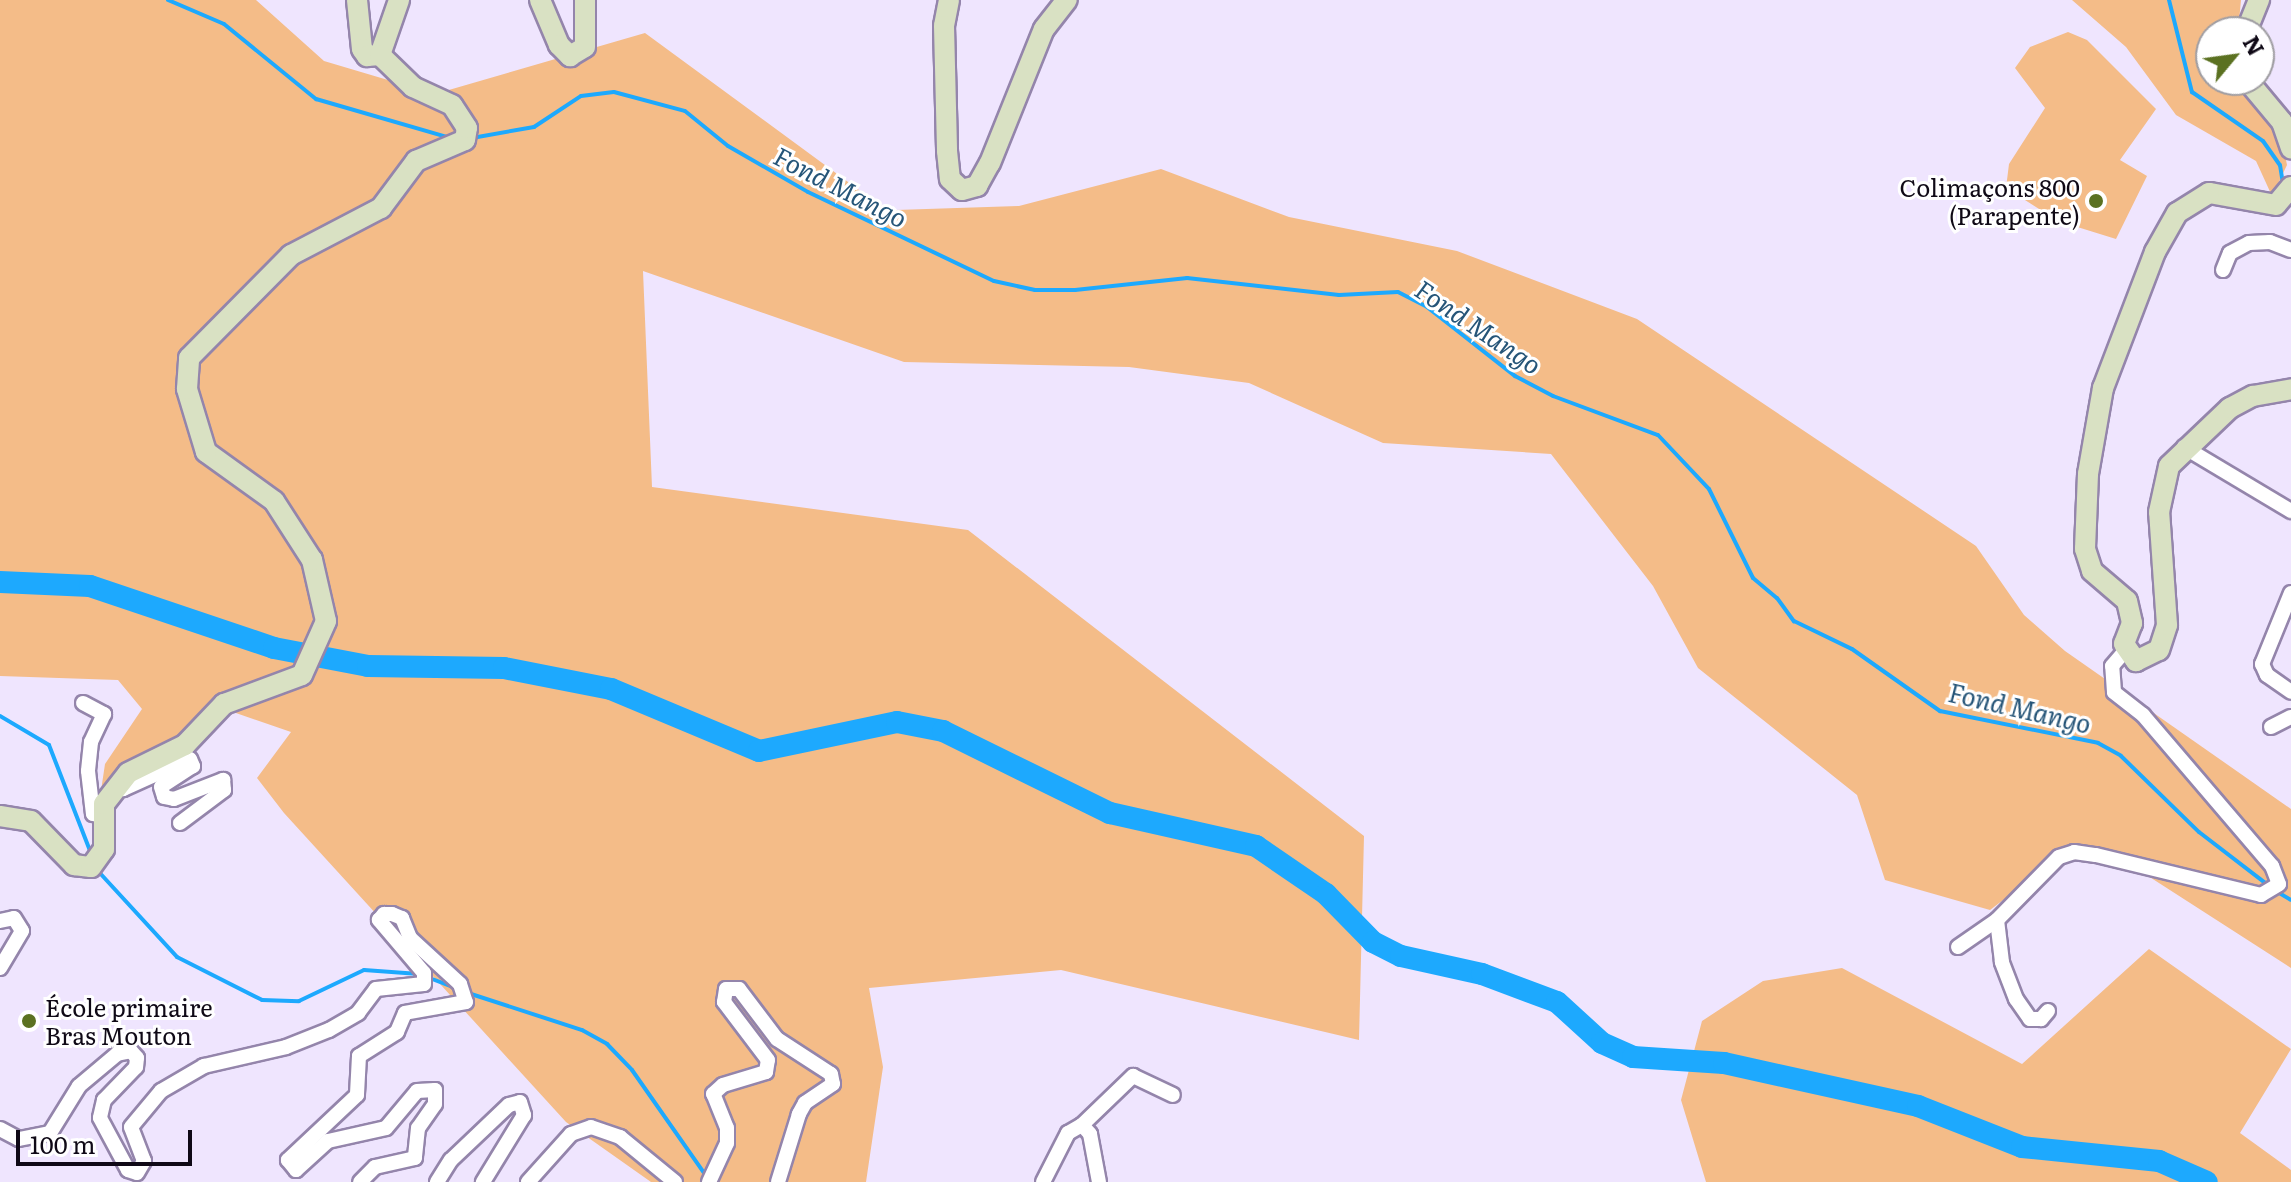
<!DOCTYPE html>
<html>
<head>
<meta charset="utf-8">
<style>
	body { margin:0 }
	#map { position:relative; width:2291px; height:1182px; overflow:hidden; background:#efe5fe; font-family:Literata,serif }
	div>[style] { position:absolute }
	.green>* { inset:0; background:#f4bc88 }
	.stream>* { height:4px; margin:-2px; padding:0 2px; transform-origin:2px; border-radius:2px; background:#1da9fe }
	.river>* { height:22px; margin:-11px; padding:0 11px; transform-origin:11px; border-radius:11px; background:#1da9fe }
	.roads { filter:drop-shadow(2px 0 #9485ab) drop-shadow(-2px 0 #9485ab) drop-shadow(0 2px #9485ab) drop-shadow(0 -2px #9485ab) }
	.street>* { height:14px; margin:-7px; padding:0 7px; transform-origin:7px; border-radius:7px; background:#fff }
	.secondary>* { height:20px; margin:-10px; padding:0 10px; transform-origin:10px; border-radius:10px; background:#d9e1c3 }
	.dots>* { width:22px; height:22px; translate:-50% -50%; box-sizing:border-box; border:4px solid #fff; border-radius:50% }
	span { translate:-50% -50%; white-space:nowrap; text-align:center; line-height:1.15; -webkit-text-stroke:6px #fff; paint-order:stroke }
	.poi-label { font-size:24px; color:#0f0916 }
	.right { translate:-100% -50%; text-align:right }
	.left { translate:0 -50%; text-align:left }
	.water-label { font-size:26px; color:#265578; font-style:italic }
	.north { position:absolute; left:2195px; top:16px; width:80px; height:80px; box-sizing:border-box; background:#fff; border:2px solid #9f9da2; border-radius:50%; rotate:61deg; font-size:22px; font-weight:700; line-height:32px; text-align:center; color:#0f0916 }
	.north::after { content:''; display:block; margin:auto; width:28px; height:36px; background:#5b7121; clip-path:polygon(50% 0,100% 100%,50% 72%,0 100%) }
	.scale { position:absolute; left:16px; top:1130px; width:176px; height:36px; box-sizing:border-box; border:4px solid #0f0916; border-top:0; padding-left:10px; font-size:24px; line-height:28px; white-space:nowrap; color:#0f0916; -webkit-text-stroke:6px #fff; paint-order:stroke }
</style>
</head>
<body>
<div id="map">
	<div class="green">
		<div style="clip-path:polygon(0 0,256px 0,324px 61px,435px 94px,645px 33px,878px 204px,896px 210px,1019px 206px,1161px 169px,1289px 217px,1457px 251px,1637px 319px,1976px 546px,2024px 615px,2065px 651px,2291px 809px,2291px 968px,2131px 865px,2057px 859px,1990px 910px,1885px 880px,1857px 795px,1698px 668px,1653px 586px,1551px 454px,1383px 443px,1249px 383px,1129px 367px,904px 362px,643px 271px,652px 487px,968px 530px,1364px 836px,1359px 1040px,1061px 970px,869px 988px,883px 1067px,866px 1182px,651px 1182px,566px 1122px,284px 813px,257px 778px,291px 732px,233px 712px,99px 804px,105px 764px,142px 709px,118px 680px,0 676px)"></div>
		<div style="clip-path:polygon(2072px 0,2241px 0,2238px 32px,2211px 32px,2211px 80px,2241px 80px,2281px 135px,2287px 165px,2272px 196px,2256px 161px,2176px 115px,2126px 47px)"></div>
		<div style="clip-path:polygon(2068px 32px,2087px 40px,2156px 109px,2120px 160px,2147px 176px,2116px 239px,2058px 221px,2006px 188px,2009px 164px,2045px 108px,2015px 68px,2030px 47px)"></div>
		<div style="clip-path:polygon(2149px 949px,2291px 1049px,2240px 1133px,2291px 1170px,2291px 1182px,1706px 1182px,1681px 1100px,1702px 1021px,1763px 981px,1842px 968px,2022px 1064px)"></div>
	</div>
	<div class="stream">
		<div style="left:168px;top:0;width:61px;rotate:23.2deg"></div>
		<div style="left:224px;top:24px;width:119px;rotate:39.2deg"></div>
		<div style="left:316px;top:99px;width:136px;rotate:16.2deg"></div>
		<div style="left:2169px;top:0;width:95px;rotate:76deg"></div>
		<div style="left:2192px;top:92px;width:86px;rotate:34.6deg"></div>
		<div style="left:2263px;top:141px;width:29px;rotate:55deg"></div>
		<div style="left:2280px;top:165px;width:20px;rotate:81deg"></div>
		<div style="left:472px;top:138px;width:63px;rotate:-10.1deg"></div>
		<div style="left:534px;top:127px;width:56px;rotate:-33.4deg"></div>
		<div style="left:581px;top:96px;width:33px;rotate:-7deg"></div>
		<div style="left:614px;top:92px;width:73px;rotate:15deg"></div>
		<div style="left:685px;top:111px;width:55px;rotate:39.1deg"></div>
		<div style="left:728px;top:146px;width:92px;rotate:29.9deg"></div>
		<div style="left:808px;top:192px;width:206px;rotate:25.6deg"></div>
		<div style="left:994px;top:281px;width:42px;rotate:12.4deg"></div>
		<div style="left:1035px;top:290px;width:40px"></div>
		<div style="left:1075px;top:290px;width:113px;rotate:-6.1deg"></div>
		<div style="left:1187px;top:278px;width:153px;rotate:6.4deg"></div>
		<div style="left:1339px;top:295px;width:59px;rotate:-2.9deg"></div>
		<div style="left:1398px;top:292px;width:33px;rotate:27deg"></div>
		<div style="left:1427px;top:307px;width:112px;rotate:38.1deg"></div>
		<div style="left:1515px;top:376px;width:43px;rotate:27.8deg"></div>
		<div style="left:1553px;top:396px;width:112px;rotate:20.4deg"></div>
		<div style="left:1658px;top:435px;width:74px;rotate:46.6deg"></div>
		<div style="left:1709px;top:489px;width:99px;rotate:63.7deg"></div>
		<div style="left:1753px;top:578px;width:31px;rotate:40deg"></div>
		<div style="left:1777px;top:598px;width:29px;rotate:54deg"></div>
		<div style="left:1794px;top:621px;width:64px;rotate:25.8deg"></div>
		<div style="left:1852px;top:649px;width:108px;rotate:35.2deg"></div>
		<div style="left:1940px;top:711px;width:161px;rotate:11.4deg"></div>
		<div style="left:2098px;top:743px;width:26px;rotate:29deg"></div>
		<div style="left:2121px;top:756px;width:109px;rotate:44.3deg"></div>
		<div style="left:2199px;top:832px;width:88px;rotate:37.6deg"></div>
		<div style="left:0;top:716px;width:57px;rotate:30.6deg"></div>
		<div style="left:49px;top:745px;width:119px;rotate:68.8deg"></div>
		<div style="left:98px;top:871px;width:117px;rotate:47.4deg"></div>
		<div style="left:177px;top:957px;width:95px;rotate:26.8deg"></div>
		<div style="left:262px;top:1000px;width:37px;rotate:2deg"></div>
		<div style="left:299px;top:1001px;width:72px;rotate:-25.5deg"></div>
		<div style="left:364px;top:970px;width:55px;rotate:4.2deg"></div>
		<div style="left:2276px;top:891px;width:17px;rotate:31deg"></div>
		<div style="left:427px;top:977px;width:31px;rotate:21deg"></div>
		<div style="left:468px;top:993px;width:120px;rotate:18deg"></div>
		<div style="left:582px;top:1030px;width:29px;rotate:29deg"></div>
		<div style="left:607px;top:1044px;width:36px;rotate:46deg"></div>
		<div style="left:632px;top:1070px;width:131px;rotate:55deg"></div>
	</div>
	<div class="river">
		<div style="left:0;top:582px;width:90px;rotate:2.5deg"></div>
		<div style="left:90px;top:586px;width:194px;rotate:18.6deg"></div>
		<div style="left:274px;top:648px;width:96px;rotate:10.8deg"></div>
		<div style="left:368px;top:666px;width:136px;rotate:0.8deg"></div>
		<div style="left:504px;top:668px;width:109px;rotate:11.1deg"></div>
		<div style="left:611px;top:689px;width:160px;rotate:22.7deg"></div>
		<div style="left:759px;top:751px;width:141px;rotate:-11.9deg"></div>
		<div style="left:897px;top:722px;width:47px;rotate:11.1deg"></div>
		<div style="left:943px;top:731px;width:186px;rotate:26.2deg"></div>
		<div style="left:1110px;top:813px;width:150px;rotate:12.7deg"></div>
		<div style="left:1256px;top:846px;width:85px;rotate:34.4deg"></div>
		<div style="left:1326px;top:894px;width:67px;rotate:45.6deg"></div>
		<div style="left:1373px;top:942px;width:31px;rotate:27deg"></div>
		<div style="left:1401px;top:956px;width:83px;rotate:12.5deg"></div>
		<div style="left:1482px;top:974px;width:80px;rotate:20.5deg"></div>
		<div style="left:1557px;top:1002px;width:61px;rotate:42.3deg"></div>
		<div style="left:1602px;top:1043px;width:34px;rotate:24deg"></div>
		<div style="left:1633px;top:1057px;width:91px;rotate:3.8deg"></div>
		<div style="left:1724px;top:1063px;width:199px;rotate:12.5deg"></div>
		<div style="left:1918px;top:1106px;width:112px;rotate:21.5deg"></div>
		<div style="left:2022px;top:1147px;width:138px;rotate:5.8deg"></div>
		<div style="left:2159px;top:1161px;width:52px;rotate:23.6deg"></div>
	</div>
	<div class="roads">
		<div class="street">
			<div style="left:2223px;top:270px;width:18px;rotate:-68deg"></div>
			<div style="left:2230px;top:253px;width:21px;rotate:-28deg"></div>
			<div style="left:2249px;top:243px;width:21px;rotate:-3deg"></div>
			<div style="left:2270px;top:242px;width:22px;rotate:21deg"></div>
			<div style="left:2184px;top:447px;width:125px;rotate:30.9deg"></div>
			<div style="left:2291px;top:593px;width:77px;rotate:112.2deg"></div>
			<div style="left:2262px;top:664px;width:12px;rotate:66deg"></div>
			<div style="left:2267px;top:675px;width:29px;rotate:35deg"></div>
			<div style="left:83px;top:703px;width:24px;rotate:28deg"></div>
			<div style="left:104px;top:714px;width:31px;rotate:115deg"></div>
			<div style="left:91px;top:742px;width:29px;rotate:96deg"></div>
			<div style="left:88px;top:771px;width:43px;rotate:83.4deg"></div>
			<div style="left:93px;top:814px;width:9px;rotate:13deg"></div>
			<div style="left:2271px;top:727px;width:22px;rotate:-27deg"></div>
			<div style="left:118px;top:783px;width:8px;rotate:50deg"></div>
			<div style="left:123px;top:789px;width:73px;rotate:-24.1deg"></div>
			<div style="left:190px;top:759px;width:8px;rotate:67deg"></div>
			<div style="left:193px;top:766px;width:38px;rotate:147deg"></div>
			<div style="left:161px;top:787px;width:10px;rotate:73deg"></div>
			<div style="left:164px;top:797px;width:10px;rotate:11deg"></div>
			<div style="left:174px;top:799px;width:53px;rotate:-21.2deg"></div>
			<div style="left:223px;top:780px;width:10px;rotate:84deg"></div>
			<div style="left:224px;top:790px;width:55px;rotate:143.1deg"></div>
			<div style="left:0;top:921px;width:14px;rotate:-12deg"></div>
			<div style="left:14px;top:918px;width:15px;rotate:58deg"></div>
			<div style="left:22px;top:931px;width:43px;rotate:120.7deg"></div>
			<div style="left:1958px;top:947px;width:47px;rotate:-34.7deg"></div>
			<div style="left:2048px;top:1011px;width:11px;rotate:131deg"></div>
			<div style="left:2041px;top:1019px;width:11px;rotate:180deg"></div>
			<div style="left:2030px;top:1019px;width:24px;rotate:-125deg"></div>
			<div style="left:2016px;top:999px;width:40px;rotate:-111deg"></div>
			<div style="left:2002px;top:962px;width:42px;rotate:-96.8deg"></div>
			<div style="left:1997px;top:920px;width:88px;rotate:-45.5deg"></div>
			<div style="left:2059px;top:857px;width:16px;rotate:-18deg"></div>
			<div style="left:2074px;top:852px;width:22px;rotate:8deg"></div>
			<div style="left:2096px;top:855px;width:170px;rotate:13.6deg"></div>
			<div style="left:2261px;top:895px;width:21px;rotate:-31deg"></div>
			<div style="left:2279px;top:884px;width:19px;rotate:-111deg"></div>
			<div style="left:2272px;top:866px;width:199px;rotate:-130.5deg"></div>
			<div style="left:2143px;top:715px;width:37px;rotate:-142deg"></div>
			<div style="left:2114px;top:692px;width:26px;rotate:-94deg"></div>
			<div style="left:2112px;top:666px;width:20px;rotate:-49deg"></div>
			<div style="left:1082px;top:1125px;width:71px;rotate:-43.9deg"></div>
			<div style="left:1133px;top:1076px;width:44px;rotate:25.4deg"></div>
			<div style="left:0;top:1129px;width:21px;rotate:28deg"></div>
			<div style="left:19px;top:1139px;width:32px;rotate:-11deg"></div>
			<div style="left:50px;top:1133px;width:55px;rotate:-58.3deg"></div>
			<div style="left:79px;top:1086px;width:50px;rotate:-40.1deg"></div>
			<div style="left:117px;top:1054px;width:14px;rotate:-12deg"></div>
			<div style="left:131px;top:1051px;width:9px;rotate:49deg"></div>
			<div style="left:137px;top:1058px;width:9px;rotate:96deg"></div>
			<div style="left:136px;top:1067px;width:46px;rotate:134.1deg"></div>
			<div style="left:104px;top:1100px;width:18px;rotate:103deg"></div>
			<div style="left:100px;top:1118px;width:59px;rotate:61.7deg"></div>
			<div style="left:128px;top:1170px;width:9px;rotate:18deg"></div>
			<div style="left:137px;top:1173px;width:14px;rotate:-60deg"></div>
			<div style="left:144px;top:1161px;width:36px;rotate:-111deg"></div>
			<div style="left:131px;top:1127px;width:47px;rotate:-50.2deg"></div>
			<div style="left:161px;top:1091px;width:50px;rotate:-30.2deg"></div>
			<div style="left:204px;top:1066px;width:84px;rotate:-13deg"></div>
			<div style="left:286px;top:1047px;width:46px;rotate:-21.6deg"></div>
			<div style="left:329px;top:1030px;width:34px;rotate:-30deg"></div>
			<div style="left:358px;top:1013px;width:30px;rotate:-53deg"></div>
			<div style="left:376px;top:989px;width:48px;rotate:-5.9deg"></div>
			<div style="left:424px;top:984px;width:11px;rotate:-90deg"></div>
			<div style="left:424px;top:973px;width:70px;rotate:-130.3deg"></div>
			<div style="left:379px;top:920px;width:8px;rotate:-50deg"></div>
			<div style="left:384px;top:914px;width:8px"></div>
			<div style="left:392px;top:914px;width:11px;rotate:22deg"></div>
			<div style="left:402px;top:918px;width:22px;rotate:68deg"></div>
			<div style="left:410px;top:938px;width:68px;rotate:42.6deg"></div>
			<div style="left:460px;top:984px;width:19px;rotate:72deg"></div>
			<div style="left:466px;top:1002px;width:62px;rotate:169.8deg"></div>
			<div style="left:405px;top:1013px;width:21px;rotate:113deg"></div>
			<div style="left:397px;top:1032px;width:45px;rotate:147.7deg"></div>
			<div style="left:359px;top:1056px;width:39px;rotate:93deg"></div>
			<div style="left:357px;top:1095px;width:95px;rotate:136.7deg"></div>
			<div style="left:288px;top:1160px;width:13px;rotate:51deg"></div>
			<div style="left:296px;top:1170px;width:43px;rotate:-42.2deg"></div>
			<div style="left:328px;top:1141px;width:59px;rotate:-12.6deg"></div>
			<div style="left:386px;top:1128px;width:48px;rotate:-50deg"></div>
			<div style="left:417px;top:1091px;width:18px;rotate:-3deg"></div>
			<div style="left:435px;top:1090px;width:14px;rotate:90deg"></div>
			<div style="left:435px;top:1104px;width:29px;rotate:125deg"></div>
			<div style="left:418px;top:1128px;width:30px;rotate:96deg"></div>
			<div style="left:415px;top:1158px;width:41px;rotate:167.3deg"></div>
			<div style="left:375px;top:1167px;width:21px;rotate:135deg"></div>
			<div style="left:437px;top:1182px;width:26px;rotate:-58deg"></div>
			<div style="left:451px;top:1160px;width:80px;rotate:-43.5deg"></div>
			<div style="left:509px;top:1105px;width:11px;rotate:-15deg"></div>
			<div style="left:520px;top:1102px;width:14px;rotate:73deg"></div>
			<div style="left:524px;top:1115px;width:79px;rotate:121.5deg"></div>
			<div style="left:528px;top:1182px;width:64px;rotate:-48.1deg"></div>
			<div style="left:571px;top:1134px;width:21px;rotate:-19deg"></div>
			<div style="left:591px;top:1127px;width:31px;rotate:19deg"></div>
			<div style="left:620px;top:1137px;width:71px;rotate:39.3deg"></div>
			<div style="left:709px;top:1182px;width:43px;rotate:-65.2deg"></div>
			<div style="left:727px;top:1143px;width:15px;rotate:-90deg"></div>
			<div style="left:727px;top:1128px;width:37px;rotate:-112deg"></div>
			<div style="left:713px;top:1094px;width:13px;rotate:-42deg"></div>
			<div style="left:723px;top:1085px;width:45px;rotate:-16.8deg"></div>
			<div style="left:766px;top:1072px;width:12px;rotate:-81deg"></div>
			<div style="left:768px;top:1060px;width:73px;rotate:-127.2deg"></div>
			<div style="left:724px;top:1002px;width:13px;rotate:-81deg"></div>
			<div style="left:726px;top:989px;width:13px"></div>
			<div style="left:739px;top:989px;width:63px;rotate:52.8deg"></div>
			<div style="left:777px;top:1039px;width:64px;rotate:32.9deg"></div>
			<div style="left:831px;top:1074px;width:10px;rotate:79deg"></div>
			<div style="left:833px;top:1084px;width:34px;rotate:146deg"></div>
			<div style="left:805px;top:1103px;width:13px;rotate:119deg"></div>
			<div style="left:799px;top:1114px;width:71px;rotate:107.2deg"></div>
			<div style="left:1043px;top:1182px;width:55px;rotate:-63deg"></div>
			<div style="left:1068px;top:1133px;width:16px;rotate:-30deg"></div>
			<div style="left:1082px;top:1125px;width:12px;rotate:48deg"></div>
			<div style="left:1090px;top:1134px;width:49px;rotate:79.4deg"></div>
		</div>
		<div class="secondary">
			<div style="left:357px;top:0;width:49px;rotate:84.2deg"></div>
			<div style="left:362px;top:49px;width:9px;rotate:54deg"></div>
			<div style="left:367px;top:56px;width:13px;rotate:-4deg"></div>
			<div style="left:540px;top:0;width:49px;rotate:67.1deg"></div>
			<div style="left:559px;top:45px;width:16px;rotate:45deg"></div>
			<div style="left:570px;top:56px;width:17px;rotate:-31deg"></div>
			<div style="left:585px;top:47px;width:47px;rotate:-90deg"></div>
			<div style="left:949px;top:0;width:26px;rotate:101deg"></div>
			<div style="left:944px;top:26px;width:125px;rotate:88.6deg"></div>
			<div style="left:947px;top:151px;width:28px;rotate:84deg"></div>
			<div style="left:950px;top:179px;width:16px;rotate:43deg"></div>
			<div style="left:962px;top:190px;width:16px;rotate:-15deg"></div>
			<div style="left:977px;top:186px;width:26px;rotate:-61deg"></div>
			<div style="left:990px;top:163px;width:144px;rotate:-68.1deg"></div>
			<div style="left:1044px;top:29px;width:37px;rotate:-52deg"></div>
			<div style="left:2246px;top:32px;width:35px;rotate:-68deg"></div>
			<div style="left:380px;top:55px;width:58px;rotate:-70.9deg"></div>
			<div style="left:2247px;top:80px;width:55px;rotate:50.2deg"></div>
			<div style="left:2282px;top:122px;width:28px;rotate:71deg"></div>
			<div style="left:2291px;top:187px;width:23px;rotate:130deg"></div>
			<div style="left:2276px;top:205px;width:68px;rotate:-169.8deg"></div>
			<div style="left:2209px;top:193px;width:38px;rotate:148deg"></div>
			<div style="left:2177px;top:213px;width:45px;rotate:119.4deg"></div>
			<div style="left:2155px;top:252px;width:146px;rotate:110.9deg"></div>
			<div style="left:2103px;top:388px;width:87px;rotate:99.9deg"></div>
			<div style="left:2088px;top:474px;width:75px;rotate:92.3deg"></div>
			<div style="left:2085px;top:549px;width:23px;rotate:72deg"></div>
			<div style="left:2092px;top:571px;width:46px;rotate:40.6deg"></div>
			<div style="left:2127px;top:601px;width:23px;rotate:77deg"></div>
			<div style="left:2132px;top:623px;width:22px;rotate:111deg"></div>
			<div style="left:2124px;top:644px;width:21px;rotate:55deg"></div>
			<div style="left:2136px;top:661px;width:25px;rotate:-26deg"></div>
			<div style="left:2159px;top:650px;width:26px;rotate:-72deg"></div>
			<div style="left:2167px;top:625px;width:113px;rotate:-94deg"></div>
			<div style="left:2159px;top:512px;width:47px;rotate:-77.7deg"></div>
			<div style="left:2169px;top:466px;width:84px;rotate:-43.6deg"></div>
			<div style="left:2230px;top:408px;width:26px;rotate:-28deg"></div>
			<div style="left:2253px;top:396px;width:39px;rotate:-10deg"></div>
			<div style="left:0;top:816px;width:31px;rotate:9deg"></div>
			<div style="left:31px;top:821px;width:62px;rotate:45.7deg"></div>
			<div style="left:74px;top:865px;width:17px;rotate:7deg"></div>
			<div style="left:91px;top:867px;width:22px;rotate:-54deg"></div>
			<div style="left:104px;top:849px;width:45px;rotate:-90deg"></div>
			<div style="left:104px;top:804px;width:39px;rotate:-52deg"></div>
			<div style="left:128px;top:773px;width:64px;rotate:-26.2deg"></div>
			<div style="left:185px;top:745px;width:57px;rotate:-46.4deg"></div>
			<div style="left:224px;top:704px;width:83px;rotate:-20.4deg"></div>
			<div style="left:302px;top:675px;width:59px;rotate:-66deg"></div>
			<div style="left:326px;top:621px;width:63px;rotate:-102.9deg"></div>
			<div style="left:312px;top:560px;width:70px;rotate:-122.8deg"></div>
			<div style="left:274px;top:501px;width:84px;rotate:-144.2deg"></div>
			<div style="left:206px;top:452px;width:66px;rotate:-106.8deg"></div>
			<div style="left:187px;top:389px;width:31px;rotate:-86deg"></div>
			<div style="left:189px;top:358px;width:145px;rotate:-45.3deg"></div>
			<div style="left:291px;top:255px;width:102px;rotate:-27.6deg"></div>
			<div style="left:381px;top:208px;width:59px;rotate:-53.3deg"></div>
			<div style="left:416px;top:161px;width:53px;rotate:-23.2deg"></div>
			<div style="left:465px;top:140px;width:12px;rotate:-81deg"></div>
			<div style="left:467px;top:128px;width:27px;rotate:-123deg"></div>
			<div style="left:452px;top:105px;width:43px;rotate:-155.2deg"></div>
			<div style="left:413px;top:87px;width:46px;rotate:-135.9deg"></div>
		</div>
	</div>
	<div class="dots">
		<div style="left:2096px;top:201px;background:#5b7121"></div>
		<div style="left:29px;top:1021px;background:#5b7121"></div>
	</div>
	<div class="poi-label">
		<span class="right" style="left:2080px;top:201px">Colimaçons 800<br>(Parapente)</span>
		<span class="left" style="left:45px;top:1021px">École primaire<br>Bras Mouton</span>
	</div>
	<div class="water-label">
		<span style="left:841px;top:186px;rotate:27deg">Fond Mango</span>
		<span style="left:1479px;top:326px;rotate:34deg">Fond Mango</span>
		<span style="left:2020px;top:707px;rotate:13deg">Fond Mango</span>
	</div>
	<div class="north">N</div>
	<div class="scale">100 m</div>
</div>
</body>
</html>
